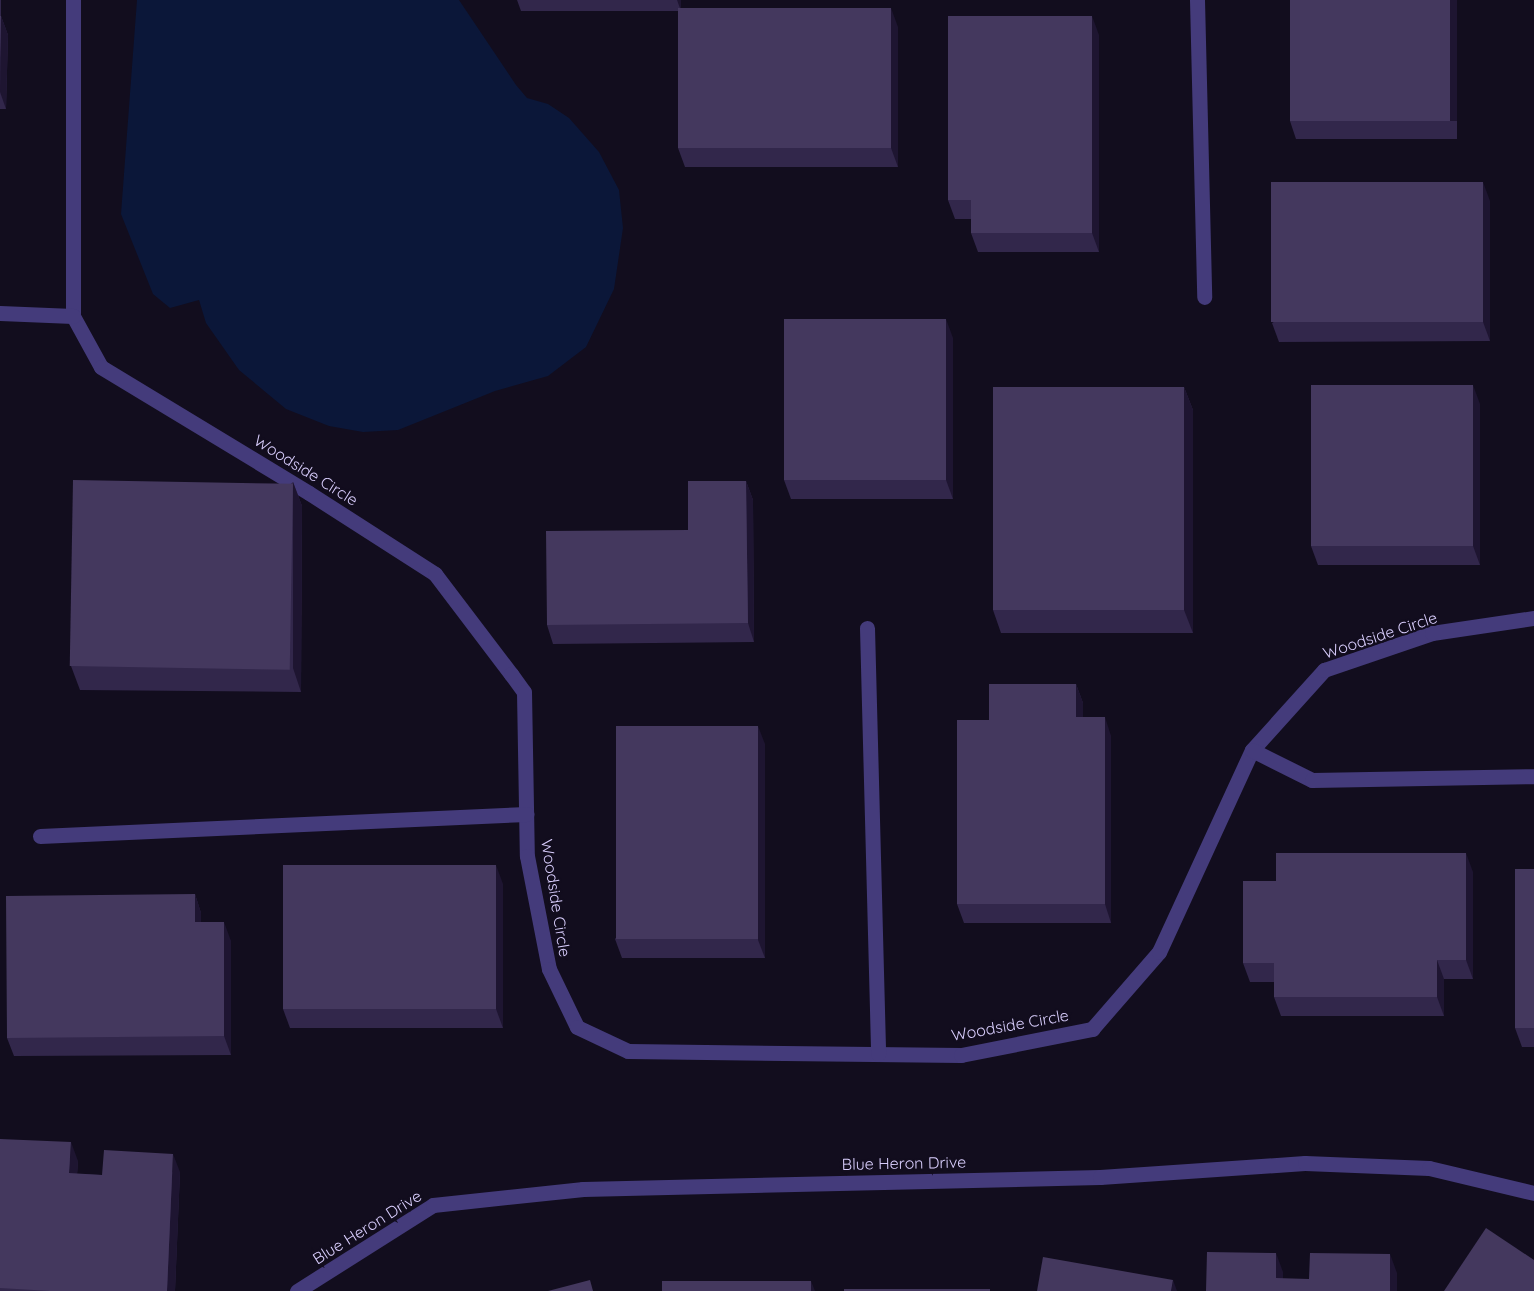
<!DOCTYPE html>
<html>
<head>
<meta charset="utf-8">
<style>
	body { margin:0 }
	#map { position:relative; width:1534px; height:1291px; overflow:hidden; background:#120d1e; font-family:Quicksand,sans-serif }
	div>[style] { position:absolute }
	.water>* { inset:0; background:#0b1739 }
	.service>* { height:15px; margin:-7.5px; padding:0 7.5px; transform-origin:7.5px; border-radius:7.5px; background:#443b7b }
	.wall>* { inset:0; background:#32274b }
	.shaded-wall>* { inset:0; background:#1e1531; transform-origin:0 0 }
	.building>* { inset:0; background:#44385e; transform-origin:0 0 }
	span { translate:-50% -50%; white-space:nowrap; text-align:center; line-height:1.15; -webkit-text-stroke:4.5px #120d1e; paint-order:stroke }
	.street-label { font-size:16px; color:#d8cdfc }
</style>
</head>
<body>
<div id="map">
	<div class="water">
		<div style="clip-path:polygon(137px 0,459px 0,516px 85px,527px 98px,548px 104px,569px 118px,599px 152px,619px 190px,623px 228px,614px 289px,586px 347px,548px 376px,495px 391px,398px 430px,363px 432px,329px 426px,286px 409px,239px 370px,206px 323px,199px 300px,170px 308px,153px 294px,121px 214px)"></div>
	</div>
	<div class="service">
		<div style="left:73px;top:0;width:316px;rotate:90deg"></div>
		<div style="left:73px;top:316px;width:58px;rotate:61.2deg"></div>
		<div style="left:101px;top:367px;width:243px;rotate:31.2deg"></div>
		<div style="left:309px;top:493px;width:150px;rotate:32.7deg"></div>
		<div style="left:435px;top:574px;width:126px;rotate:52.8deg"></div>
		<div style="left:511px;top:674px;width:22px;rotate:54deg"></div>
		<div style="left:524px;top:692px;width:164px;rotate:89deg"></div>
		<div style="left:527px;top:856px;width:115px;rotate:79deg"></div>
		<div style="left:549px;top:969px;width:64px;rotate:64.2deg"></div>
		<div style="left:577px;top:1027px;width:56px;rotate:25.2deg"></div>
		<div style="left:628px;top:1051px;width:333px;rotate:0.7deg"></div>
		<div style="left:961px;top:1055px;width:134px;rotate:-11.2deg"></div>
		<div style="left:1092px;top:1029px;width:102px;rotate:-49deg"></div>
		<div style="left:1159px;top:952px;width:222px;rotate:-65.3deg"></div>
		<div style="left:1252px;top:750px;width:108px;rotate:-48deg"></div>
		<div style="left:1324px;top:670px;width:114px;rotate:-18.9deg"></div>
		<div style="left:1432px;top:633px;width:103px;rotate:-8.4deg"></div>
		<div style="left:1197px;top:0;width:297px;rotate:88.6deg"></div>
		<div style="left:0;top:313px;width:73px;rotate:2.4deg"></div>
		<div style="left:867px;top:628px;width:426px;rotate:88.5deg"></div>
		<div style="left:1252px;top:750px;width:67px;rotate:26.6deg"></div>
		<div style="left:1312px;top:780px;width:222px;rotate:-1deg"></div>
		<div style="left:40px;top:836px;width:487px;rotate:-2.6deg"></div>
		<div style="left:297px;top:1291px;width:161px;rotate:-32.3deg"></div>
		<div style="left:433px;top:1205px;width:151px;rotate:-6.1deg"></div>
		<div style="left:583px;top:1189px;width:517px;rotate:-1.33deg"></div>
		<div style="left:1100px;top:1177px;width:205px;rotate:-3.9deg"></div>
		<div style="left:1305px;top:1163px;width:124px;rotate:2.3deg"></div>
		<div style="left:1429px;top:1168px;width:108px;rotate:13.4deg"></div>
	</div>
	<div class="wall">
		<div style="clip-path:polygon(0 0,1px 0,1px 16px,8px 35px,6px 109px,0 109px)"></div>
		<div style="clip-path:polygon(517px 0,681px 0,681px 8px,898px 27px,898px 167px,685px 167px,678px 148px,678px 11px,521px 11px)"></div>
		<div style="clip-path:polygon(1457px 0,1457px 139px,1296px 139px,1290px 121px)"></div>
		<div style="clip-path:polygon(1099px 35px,1099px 252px,978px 252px,971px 233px,971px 219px,955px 219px,948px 200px)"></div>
		<div style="clip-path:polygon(1490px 201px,1490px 341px,1279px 342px,1272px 323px)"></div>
		<div style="clip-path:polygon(953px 338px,953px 499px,791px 499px,784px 480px)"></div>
		<div style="clip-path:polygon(1184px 387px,1193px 410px,1193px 633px,1001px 633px,993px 610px)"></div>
		<div style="clip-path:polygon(1480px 404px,1480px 565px,1318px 565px,1311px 546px)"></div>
		<div style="clip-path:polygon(746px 481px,753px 500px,754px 642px,553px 644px,547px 625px,688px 530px)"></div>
		<div style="clip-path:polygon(293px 482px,302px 506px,301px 692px,80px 690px,71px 666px)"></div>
		<div style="clip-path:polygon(1076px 684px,1083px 703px,1083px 717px,1111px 736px,1111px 923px,964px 923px,957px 904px,989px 720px)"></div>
		<div style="clip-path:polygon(765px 744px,765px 958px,622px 958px,615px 939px)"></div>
		<div style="clip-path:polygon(1534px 869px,1534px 1047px,1522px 1047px,1515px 1028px)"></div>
		<div style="clip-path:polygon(1473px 872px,1473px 979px,1444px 979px,1444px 1016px,1281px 1016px,1274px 997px,1274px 982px,1250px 982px,1243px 963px,1276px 881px)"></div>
		<div style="clip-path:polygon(503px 884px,503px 1028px,290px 1028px,283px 1009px)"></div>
		<div style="clip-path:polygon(195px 894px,201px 913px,201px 922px,231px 941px,231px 1055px,14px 1056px,7px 1038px)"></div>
		<div style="clip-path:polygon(0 1139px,78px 1161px,77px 1174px,102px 1175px,180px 1172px,175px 1291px,0 1291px)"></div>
	</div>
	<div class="shaded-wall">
		<div style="clip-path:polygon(677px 0,681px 0,681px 11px)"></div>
		<div style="left:1450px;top:0;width:7px;height:121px"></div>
		<div style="clip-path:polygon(891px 8px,898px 27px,898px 167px,891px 148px)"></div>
		<div style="clip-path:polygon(1px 16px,8px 35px,6px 109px,0 92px)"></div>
		<div style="clip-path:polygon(1092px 16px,1099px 35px,1099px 252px,1092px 233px)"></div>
		<div style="clip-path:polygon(1483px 182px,1490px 201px,1490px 341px,1483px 322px)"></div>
		<div style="clip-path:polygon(946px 319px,953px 338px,953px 499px,946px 480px)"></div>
		<div style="clip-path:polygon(1473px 385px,1480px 404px,1480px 565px,1473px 546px)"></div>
		<div style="clip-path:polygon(1184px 387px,1193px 410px,1193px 633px,1184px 610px)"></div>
		<div style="clip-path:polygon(746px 481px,753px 500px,754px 642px,748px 623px)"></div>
		<div style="clip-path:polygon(293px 482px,302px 506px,301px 692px,293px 668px)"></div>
		<div style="clip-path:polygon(1076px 684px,1083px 703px,1083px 736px,1076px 717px)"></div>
		<div style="clip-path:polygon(1105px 717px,1111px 736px,1111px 923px,1105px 904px)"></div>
		<div style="clip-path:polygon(758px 726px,765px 744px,765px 958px,758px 940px)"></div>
		<div style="clip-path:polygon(1466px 853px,1473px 872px,1473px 979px,1466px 960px)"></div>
		<div style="clip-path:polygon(496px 865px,503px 884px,503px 1028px,496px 1009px)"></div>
		<div style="clip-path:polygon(195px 894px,201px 913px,201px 941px,195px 922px)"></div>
		<div style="clip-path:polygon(224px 922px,231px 941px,231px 1055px,224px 1036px)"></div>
		<div style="clip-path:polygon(1437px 960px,1444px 979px,1444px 1016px,1437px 997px)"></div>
		<div style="clip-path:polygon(71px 1142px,78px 1161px,76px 1192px,69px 1173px)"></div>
		<div style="clip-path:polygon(173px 1154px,180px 1172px,175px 1291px,167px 1291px)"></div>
		<div style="clip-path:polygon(1276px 1253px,1283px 1272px,1283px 1291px,1276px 1278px)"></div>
		<div style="clip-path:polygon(1390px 1254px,1397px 1273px,1397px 1291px,1390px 1291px)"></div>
		<div style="clip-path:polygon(1173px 1280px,1177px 1291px,1171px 1291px)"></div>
		<div style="clip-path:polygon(811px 1281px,815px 1291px,811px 1291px)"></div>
	</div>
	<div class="building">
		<div style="left:1290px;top:0;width:160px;height:121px"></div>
		<div style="left:678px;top:8px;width:213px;height:140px"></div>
		<div style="clip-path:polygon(0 16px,1px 16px,0 58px)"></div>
		<div style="clip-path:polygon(948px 16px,1092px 16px,1092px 233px,971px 233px,971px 200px,948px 200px)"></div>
		<div style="left:1483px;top:182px;width:140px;height:212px;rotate:90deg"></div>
		<div style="left:784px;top:319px;width:162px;height:161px"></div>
		<div style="left:1311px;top:385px;width:162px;height:161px"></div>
		<div style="left:993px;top:387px;width:191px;height:223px"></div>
		<div style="left:73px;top:480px;width:220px;height:186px;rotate:1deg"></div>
		<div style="clip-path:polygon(688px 481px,746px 481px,748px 623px,547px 625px,546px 531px,688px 530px)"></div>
		<div style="clip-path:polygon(989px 684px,1076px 684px,1076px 717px,1105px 717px,1105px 904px,957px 904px,957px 720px,989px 720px)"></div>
		<div style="left:616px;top:726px;width:142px;height:213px"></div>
		<div style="clip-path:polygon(1276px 853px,1466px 853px,1466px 960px,1437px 960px,1437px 997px,1274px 997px,1274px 963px,1243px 963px,1243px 881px,1276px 881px)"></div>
		<div style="left:283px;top:865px;width:213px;height:144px"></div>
		<div style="left:1515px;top:869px;width:19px;height:159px"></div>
		<div style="clip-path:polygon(195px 894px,195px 922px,224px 922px,224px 1036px,7px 1038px,6px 896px)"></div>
		<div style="clip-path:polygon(0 1139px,71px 1142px,69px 1173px,102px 1175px,104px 1150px,173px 1154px,167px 1291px,50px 1291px,0 1288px)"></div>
		<div style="clip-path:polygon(1486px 1228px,1534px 1260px,1534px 1291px,1444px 1291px)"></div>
		<div style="clip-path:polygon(1207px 1252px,1276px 1253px,1276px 1278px,1309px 1279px,1310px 1253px,1390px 1254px,1390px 1291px,1206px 1291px)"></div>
		<div style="clip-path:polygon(1043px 1257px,1173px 1280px,1171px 1291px,1037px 1291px)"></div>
		<div style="clip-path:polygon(590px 1280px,593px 1291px,548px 1291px)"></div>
		<div style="left:662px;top:1281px;width:149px;height:10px"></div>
		<div style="left:844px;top:1289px;width:146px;height:2px"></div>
	</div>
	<div class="street-label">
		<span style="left:306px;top:470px;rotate:32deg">Woodside Circle</span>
		<span style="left:1380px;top:635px;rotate:-18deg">Woodside Circle</span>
		<span style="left:556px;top:898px;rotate:81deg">Woodside Circle</span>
		<span style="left:1010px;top:1025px;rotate:-10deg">Woodside Circle</span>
		<span style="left:904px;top:1163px;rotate:-1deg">Blue Heron Drive</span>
		<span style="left:367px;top:1227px;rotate:-32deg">Blue Heron Drive</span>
	</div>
</div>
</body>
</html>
